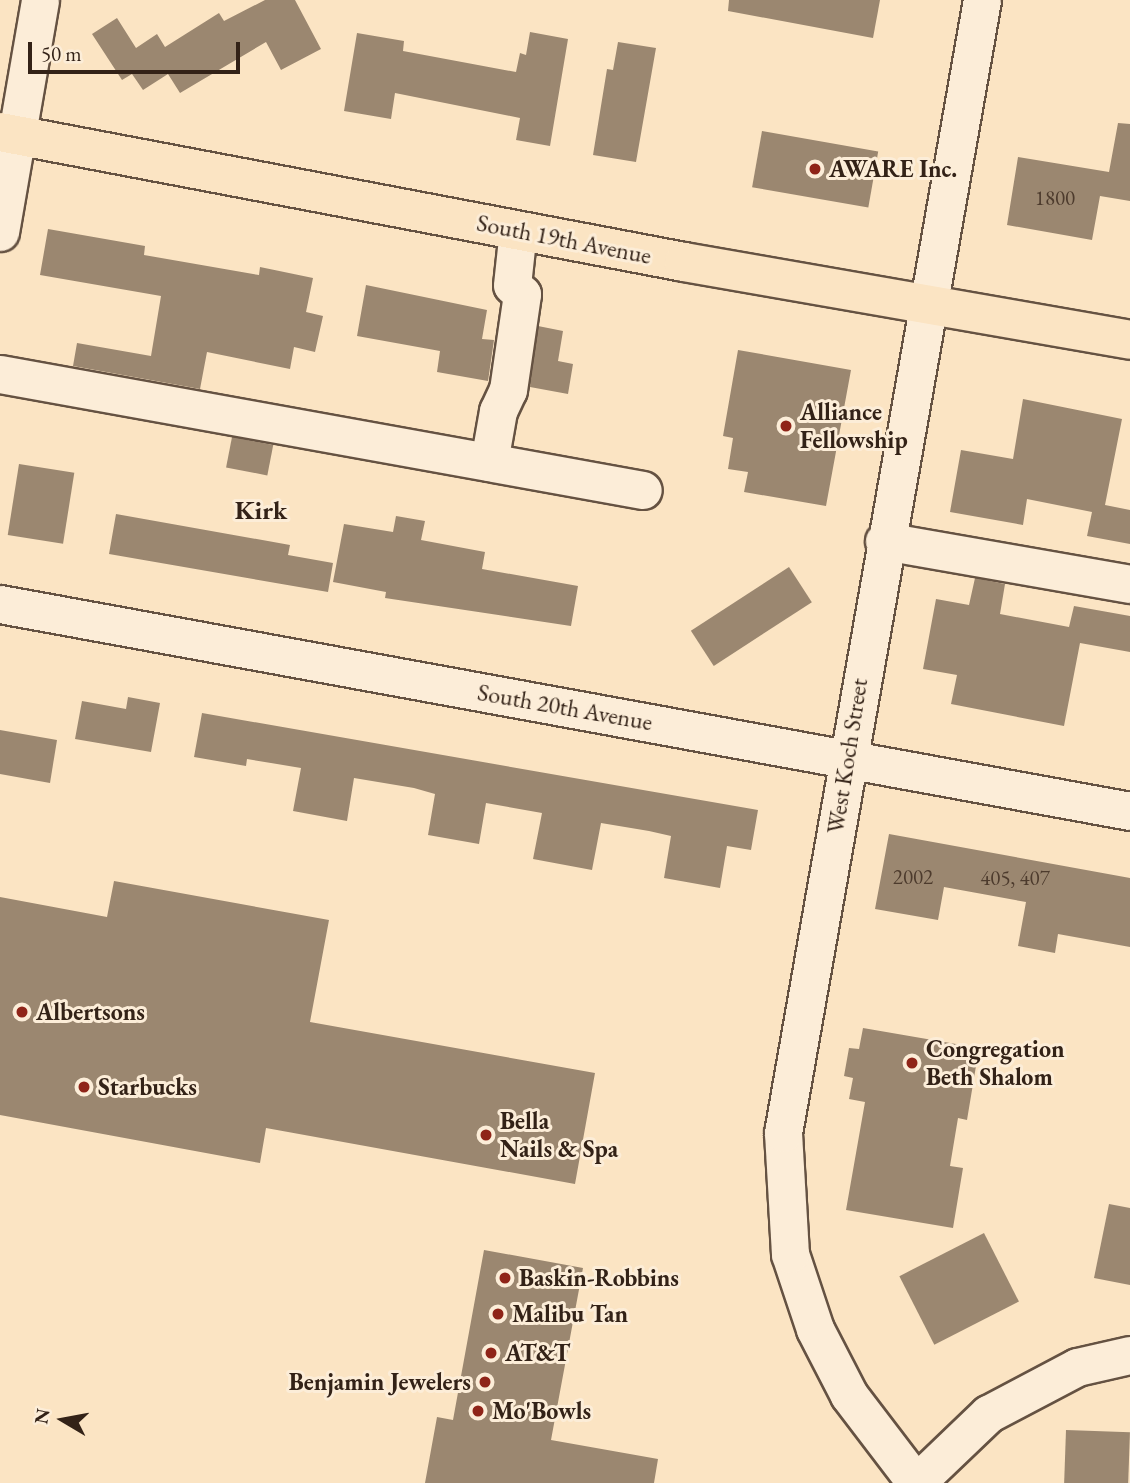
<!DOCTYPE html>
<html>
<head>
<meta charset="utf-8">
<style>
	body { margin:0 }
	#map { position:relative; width:1130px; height:1483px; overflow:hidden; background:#fbe4c3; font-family:"EB Garamond",serif }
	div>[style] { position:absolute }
	.building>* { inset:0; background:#9b8770; transform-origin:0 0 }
	.roads { filter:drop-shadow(2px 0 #655242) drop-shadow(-2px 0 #655242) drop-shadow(0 2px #655242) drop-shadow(0 -2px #655242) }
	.minor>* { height:37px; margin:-18.5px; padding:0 18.5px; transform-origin:18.5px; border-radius:18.5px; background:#fcedd8 }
	.major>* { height:38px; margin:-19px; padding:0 19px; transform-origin:19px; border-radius:19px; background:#fbe4c3 }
	.dots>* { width:19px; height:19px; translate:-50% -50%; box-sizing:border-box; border:4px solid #fcedd8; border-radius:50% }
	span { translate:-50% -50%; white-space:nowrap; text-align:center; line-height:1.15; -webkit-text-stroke:6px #fcedd8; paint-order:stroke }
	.number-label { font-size:21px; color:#4d3b2d }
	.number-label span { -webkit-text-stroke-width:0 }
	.poi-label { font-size:24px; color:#332217; font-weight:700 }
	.left { translate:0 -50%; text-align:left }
	.right { translate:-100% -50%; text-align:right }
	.street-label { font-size:24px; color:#332217 }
	.neighbourhood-label { font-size:26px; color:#332217; font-weight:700 }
	.north { position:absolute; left:28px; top:1385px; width:70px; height:70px; -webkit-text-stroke:5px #fcedd8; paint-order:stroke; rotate:280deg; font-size:19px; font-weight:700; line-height:28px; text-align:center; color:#332217 }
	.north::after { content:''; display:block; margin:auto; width:24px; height:32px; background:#332217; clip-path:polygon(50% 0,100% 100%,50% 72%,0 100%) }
	.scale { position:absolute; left:28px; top:42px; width:212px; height:32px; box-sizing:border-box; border:4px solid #332217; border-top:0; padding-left:9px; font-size:21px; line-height:24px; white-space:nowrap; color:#332217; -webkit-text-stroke:5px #fcedd8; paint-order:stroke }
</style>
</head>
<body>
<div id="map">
	<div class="building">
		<div style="clip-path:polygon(265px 0,295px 0,321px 49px,281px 70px,266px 42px,180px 93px,168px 74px,143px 90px,132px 74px,122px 80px,92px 34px,117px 18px,136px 48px,157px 34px,165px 47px,219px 13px,224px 21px)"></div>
		<div style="clip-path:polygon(729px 0,880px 0,873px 38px,728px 11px)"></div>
		<div style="clip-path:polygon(530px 32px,568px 39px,550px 146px,516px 140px,520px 118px,395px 93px,391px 119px,344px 111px,357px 33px,404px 41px,403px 51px,516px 72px,520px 53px,526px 55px)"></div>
		<div style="clip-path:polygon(618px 42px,656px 48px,636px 162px,593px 155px,607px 69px,613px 70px)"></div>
		<div style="clip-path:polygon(1118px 123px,1130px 124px,1130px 201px,1100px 196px,1092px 240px,1007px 225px,1018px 157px,1109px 172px)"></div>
		<div style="left:762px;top:131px;width:118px;height:57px;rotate:10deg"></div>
		<div style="clip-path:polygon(48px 229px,145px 246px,144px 255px,259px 275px,260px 267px,313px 278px,306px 312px,323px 316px,315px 352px,294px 347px,290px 369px,207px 352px,200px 389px,73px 366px,77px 343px,151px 356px,161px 296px,40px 275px)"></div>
		<div style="clip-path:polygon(366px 285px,487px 310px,482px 339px,494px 340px,488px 381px,437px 372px,440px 351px,357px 336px)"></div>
		<div style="clip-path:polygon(538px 326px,563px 331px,558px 361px,573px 364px,568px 394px,530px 387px)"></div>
		<div style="clip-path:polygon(738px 350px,851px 370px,826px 506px,744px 492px,748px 472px,728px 469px,733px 438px,723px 436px)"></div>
		<div style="clip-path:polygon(1023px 399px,1122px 419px,1105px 505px,1130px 510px,1130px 544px,1087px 536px,1092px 512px,1027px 499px,1023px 525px,950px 512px,961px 450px,1013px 459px)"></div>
		<div style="left:232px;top:437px;width:42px;height:31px;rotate:11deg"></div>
		<div style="left:19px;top:464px;width:56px;height:72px;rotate:9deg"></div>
		<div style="clip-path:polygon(116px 514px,290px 545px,288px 555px,333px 563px,328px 592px,109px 554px)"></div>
		<div style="clip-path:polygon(396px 516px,425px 521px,421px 540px,485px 552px,482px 569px,578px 586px,571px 626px,385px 598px,386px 592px,333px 582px,344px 524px,393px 532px)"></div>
		<div style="left:789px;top:567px;width:42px;height:117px;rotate:57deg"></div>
		<div style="clip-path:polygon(975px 578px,1005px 584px,1000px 614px,1069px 627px,1074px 606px,1130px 616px,1130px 652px,1080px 643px,1064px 726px,951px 704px,957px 675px,923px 669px,936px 599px,969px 605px)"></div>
		<div style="clip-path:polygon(128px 697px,160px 703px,151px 752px,75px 739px,82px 701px,126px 709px)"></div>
		<div style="clip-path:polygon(202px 713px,758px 810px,751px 850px,727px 846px,720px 888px,664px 878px,671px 836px,649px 831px,601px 823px,592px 870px,533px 859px,542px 813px,486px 803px,479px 844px,428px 835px,435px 794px,414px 788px,354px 778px,347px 821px,293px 811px,301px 768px,247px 759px,246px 766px,194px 757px)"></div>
		<div style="clip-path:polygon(0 730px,57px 740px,50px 783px,0 774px)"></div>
		<div style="clip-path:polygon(889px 834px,1130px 878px,1130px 947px,1058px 934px,1055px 953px,1018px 946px,1026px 902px,944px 887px,938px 920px,875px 909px)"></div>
		<div style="clip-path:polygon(114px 881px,329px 920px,310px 1022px,595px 1073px,575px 1184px,266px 1128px,260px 1163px,0 1115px,0 897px,107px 917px)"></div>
		<div style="clip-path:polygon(863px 1028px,979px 1048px,967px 1120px,958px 1118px,950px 1166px,963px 1168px,953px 1228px,846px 1210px,865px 1102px,849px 1099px,853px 1078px,844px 1076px,849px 1048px,859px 1049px)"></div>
		<div style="clip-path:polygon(1109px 1204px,1130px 1208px,1130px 1285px,1094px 1278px)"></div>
		<div style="left:984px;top:1233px;width:77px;height:95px;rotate:63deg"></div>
		<div style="clip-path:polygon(484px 1250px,583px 1268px,551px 1440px,658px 1459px,654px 1483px,425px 1483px,437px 1417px,453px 1420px)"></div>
		<div style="left:1066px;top:1430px;width:64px;height:53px;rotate:2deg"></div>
	</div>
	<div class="roads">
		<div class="minor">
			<div style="left:0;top:232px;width:235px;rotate:-80.2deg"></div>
			<div style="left:0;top:374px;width:653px;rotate:10.23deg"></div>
			<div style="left:489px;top:462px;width:52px;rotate:-80deg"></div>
			<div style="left:498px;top:411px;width:23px;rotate:-65deg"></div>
			<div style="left:508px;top:390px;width:97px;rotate:-81.7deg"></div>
			<div style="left:522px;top:294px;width:13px;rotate:-138deg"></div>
			<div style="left:512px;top:285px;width:55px;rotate:-83.8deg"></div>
			<div style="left:884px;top:541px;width:250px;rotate:9.9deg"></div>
			<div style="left:0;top:604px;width:1149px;rotate:10.38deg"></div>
			<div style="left:916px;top:1483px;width:111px;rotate:-127.3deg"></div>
			<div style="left:849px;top:1395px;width:74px;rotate:-117.3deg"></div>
			<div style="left:815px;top:1329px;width:79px;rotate:-108.4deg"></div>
			<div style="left:790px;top:1254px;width:121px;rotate:-93.3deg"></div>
			<div style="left:783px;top:1133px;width:1150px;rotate:-80.04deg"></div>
			<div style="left:916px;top:1483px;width:100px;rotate:-43.8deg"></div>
			<div style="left:988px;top:1414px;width:101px;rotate:-27.8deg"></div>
			<div style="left:1077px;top:1367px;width:54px;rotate:-12.8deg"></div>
		</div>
		<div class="major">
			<div style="left:0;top:132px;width:696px;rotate:10.76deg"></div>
			<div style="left:684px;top:262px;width:453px;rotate:9.9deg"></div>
		</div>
	</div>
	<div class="dots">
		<div style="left:815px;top:169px;background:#8f2418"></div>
		<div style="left:786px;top:426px;background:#8f2418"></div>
		<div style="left:22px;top:1012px;background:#8f2418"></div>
		<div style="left:912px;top:1063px;background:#8f2418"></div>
		<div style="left:84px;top:1087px;background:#8f2418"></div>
		<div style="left:486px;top:1135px;background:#8f2418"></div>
		<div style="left:505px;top:1278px;background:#8f2418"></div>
		<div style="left:498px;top:1314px;background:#8f2418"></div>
		<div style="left:491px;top:1353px;background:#8f2418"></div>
		<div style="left:485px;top:1382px;background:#8f2418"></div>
		<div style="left:478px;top:1411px;background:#8f2418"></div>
	</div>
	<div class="number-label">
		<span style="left:1055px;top:198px">1800</span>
		<span style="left:913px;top:877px">2002</span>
		<span style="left:1015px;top:878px">405, 407</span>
	</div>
	<div class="poi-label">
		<span class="left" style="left:829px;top:169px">AWARE Inc.</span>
		<span class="left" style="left:800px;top:426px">Alliance<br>Fellowship</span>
		<span class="left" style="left:36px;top:1012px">Albertsons</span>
		<span class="left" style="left:926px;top:1063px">Congregation<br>Beth Shalom</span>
		<span class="left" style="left:98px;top:1087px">Starbucks</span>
		<span class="left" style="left:500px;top:1135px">Bella<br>Nails &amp; Spa</span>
		<span class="left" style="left:519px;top:1278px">Baskin-Robbins</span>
		<span class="left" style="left:512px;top:1314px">Malibu Tan</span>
		<span class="left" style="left:505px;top:1353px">AT&amp;T</span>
		<span class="right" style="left:471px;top:1382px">Benjamin Jewelers</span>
		<span class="left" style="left:492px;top:1411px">Mo'Bowls</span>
	</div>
	<div class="street-label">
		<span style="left:564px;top:239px;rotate:11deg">South 19th Avenue</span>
		<span style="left:565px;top:707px;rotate:10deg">South 20th Avenue</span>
		<span style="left:847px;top:756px;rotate:-81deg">West Koch Street</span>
	</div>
	<div class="neighbourhood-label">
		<span style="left:261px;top:511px">Kirk</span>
	</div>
	<div class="north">N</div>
	<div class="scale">50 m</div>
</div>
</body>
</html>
